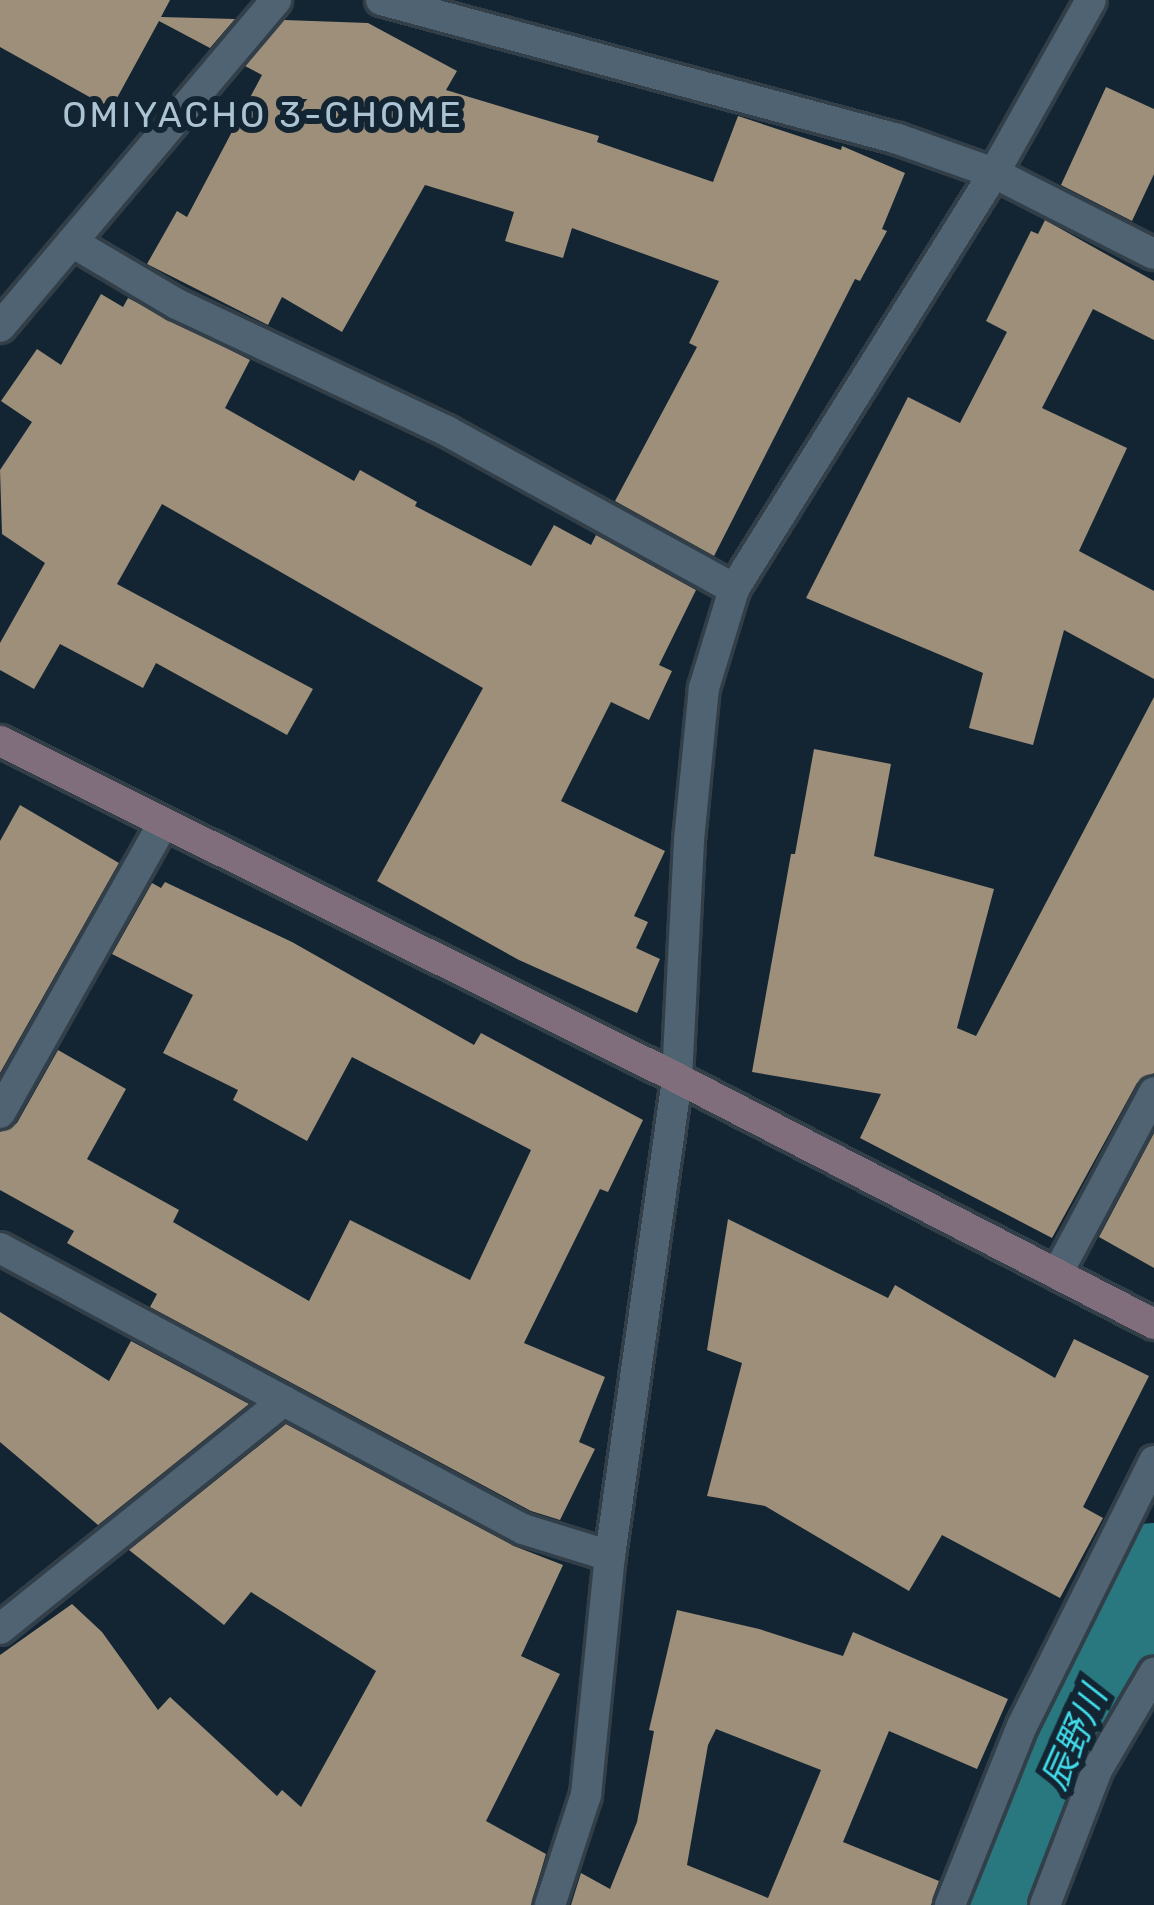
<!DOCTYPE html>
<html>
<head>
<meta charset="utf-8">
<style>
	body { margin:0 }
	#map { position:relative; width:1154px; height:1905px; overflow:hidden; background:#132532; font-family:Rubik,"Noto Sans JP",sans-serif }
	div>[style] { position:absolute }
	.river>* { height:108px; margin:-54px; padding:0 54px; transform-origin:54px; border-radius:54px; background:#297880 }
	.building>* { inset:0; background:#9d8f7a }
	.roads { filter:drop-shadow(3px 0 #323f49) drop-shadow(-3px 0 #323f49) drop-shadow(0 3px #323f49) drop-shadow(0 -3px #323f49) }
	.street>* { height:30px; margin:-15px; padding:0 15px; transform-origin:15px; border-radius:15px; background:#4f6372 }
	.secondary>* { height:30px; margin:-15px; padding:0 15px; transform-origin:15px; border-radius:15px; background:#816e7c }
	span { translate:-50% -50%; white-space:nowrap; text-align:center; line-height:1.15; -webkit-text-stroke:12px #132532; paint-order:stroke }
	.neighbourhood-label { font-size:36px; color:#acc3d3; letter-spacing:3px }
	.water-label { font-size:36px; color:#41dbe9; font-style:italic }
</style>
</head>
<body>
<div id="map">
	<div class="river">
		<div style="left:1005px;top:1905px;width:196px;rotate:-68.4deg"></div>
		<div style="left:1077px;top:1723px;width:165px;rotate:-62.2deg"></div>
	</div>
	<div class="building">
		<div style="clip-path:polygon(0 0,170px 0,161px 17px,235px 19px,210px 48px,159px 21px,111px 109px,0 47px)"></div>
		<div style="clip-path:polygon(284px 20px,368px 23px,457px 71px,446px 90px,599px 136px,597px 142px,713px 182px,738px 116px,841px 150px,842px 146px,905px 173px,882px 229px,887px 231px,860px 281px,855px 279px,714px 556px,615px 501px,697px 347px,689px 343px,719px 281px,572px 228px,563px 258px,505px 241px,514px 212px,425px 185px,342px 332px,282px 297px,268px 325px,147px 264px,177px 211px,187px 217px,262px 75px,245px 66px)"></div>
		<div style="clip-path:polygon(1106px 87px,1154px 109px,1154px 174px,1132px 221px,1061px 185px)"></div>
		<div style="clip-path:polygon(1045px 220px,1154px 281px,1154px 340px,1093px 309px,1042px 408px,1127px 448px,1079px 551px,1154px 591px,1154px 679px,1064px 630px,1033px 745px,969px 728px,983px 673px,806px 598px,908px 397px,960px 423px,1007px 332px,986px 321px,1031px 231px,1038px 234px)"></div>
		<div style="clip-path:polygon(101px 294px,123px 307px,128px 298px,250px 360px,225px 408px,354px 481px,360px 470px,417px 502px,415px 506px,531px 566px,554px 525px,591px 545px,596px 535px,696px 590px,659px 665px,672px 671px,649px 720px,611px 702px,561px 801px,665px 851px,634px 916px,648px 922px,636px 948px,660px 959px,637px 1013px,519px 960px,377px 881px,483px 688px,162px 504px,117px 584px,313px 689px,287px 735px,156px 663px,143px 688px,60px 644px,34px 689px,0 670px,0 643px,45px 563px,2px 534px,0 470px,32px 422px,1px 401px,37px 349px,61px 365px)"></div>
		<div style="clip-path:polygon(1154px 697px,1154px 1073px,1137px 1083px,1052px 1238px,860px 1138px,881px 1094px,752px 1072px,791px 854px,795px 854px,814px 749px,891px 764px,874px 856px,994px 889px,957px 1028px,976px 1036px)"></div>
		<div style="clip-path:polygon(20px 805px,119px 863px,0 1073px,0 841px)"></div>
		<div style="clip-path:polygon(165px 882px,292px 942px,474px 1045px,481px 1033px,643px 1120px,608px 1192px,600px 1189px,524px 1343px,605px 1377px,579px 1442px,595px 1449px,560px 1520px,531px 1511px,150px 1307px,157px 1294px,67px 1243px,74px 1231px,0 1190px,0 1132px,17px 1123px,58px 1050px,126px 1089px,87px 1159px,179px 1210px,173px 1222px,309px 1301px,350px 1220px,470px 1280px,531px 1150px,352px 1057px,307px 1141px,233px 1100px,238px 1090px,163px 1053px,193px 995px,112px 954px,152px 883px,161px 888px)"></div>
		<div style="clip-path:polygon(1154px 1133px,1154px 1268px,1099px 1237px)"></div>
		<div style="clip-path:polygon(728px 1219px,888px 1298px,895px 1285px,1055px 1378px,1074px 1339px,1149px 1376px,1083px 1507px,1103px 1518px,1060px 1598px,942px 1535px,909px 1591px,765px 1506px,707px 1496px,742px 1363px,707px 1350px)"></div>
		<div style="clip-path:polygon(0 1312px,109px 1381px,131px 1341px,249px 1404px,98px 1525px,0 1442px)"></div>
		<div style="clip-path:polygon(286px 1424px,514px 1546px,563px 1565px,521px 1656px,560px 1674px,486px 1821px,546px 1854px,531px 1905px,0 1905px,0 1655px,72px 1604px,102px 1632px,158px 1710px,170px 1697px,277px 1796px,282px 1790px,301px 1807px,376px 1671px,251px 1592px,224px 1625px,129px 1550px)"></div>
		<div style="clip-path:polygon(evenodd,677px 1610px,759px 1629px,843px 1656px,853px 1632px,1008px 1699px,977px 1769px,889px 1731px,843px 1842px,939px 1881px,931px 1905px,571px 1905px,581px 1873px,610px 1889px,637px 1822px,654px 1731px,649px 1730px,677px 1610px,716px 1729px,821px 1770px,768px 1898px,687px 1865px,708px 1745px,716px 1729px)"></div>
	</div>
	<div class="roads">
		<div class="street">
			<div style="left:381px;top:0;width:535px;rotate:15.05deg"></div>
			<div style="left:898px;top:139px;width:102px;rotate:19.5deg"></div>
			<div style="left:994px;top:173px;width:179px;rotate:26.9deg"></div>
			<div style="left:72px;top:242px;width:122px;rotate:30.6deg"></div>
			<div style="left:177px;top:304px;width:298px;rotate:25.2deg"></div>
			<div style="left:447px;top:431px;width:328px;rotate:28.8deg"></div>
			<div style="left:0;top:327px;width:428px;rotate:-49.8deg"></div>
			<div style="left:0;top:1113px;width:332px;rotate:-60.6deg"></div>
			<div style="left:0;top:1248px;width:323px;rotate:28.3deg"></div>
			<div style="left:1057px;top:1274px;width:206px;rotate:-61.9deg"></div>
			<div style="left:0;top:1629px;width:364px;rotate:-38.8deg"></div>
			<div style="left:284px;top:1401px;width:271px;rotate:28.2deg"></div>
			<div style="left:523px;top:1529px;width:91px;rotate:17.2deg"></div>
			<div style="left:550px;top:1905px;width:116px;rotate:-71.9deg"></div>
			<div style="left:586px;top:1795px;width:240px;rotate:-84.3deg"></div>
			<div style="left:610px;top:1556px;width:483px;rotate:-82deg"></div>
			<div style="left:677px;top:1078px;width:238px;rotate:-87.1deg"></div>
			<div style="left:689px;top:840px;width:153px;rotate:-84.4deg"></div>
			<div style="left:704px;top:688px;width:103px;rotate:-73.1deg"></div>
			<div style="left:734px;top:589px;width:491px;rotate:-58deg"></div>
			<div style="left:994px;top:173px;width:198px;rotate:-60.7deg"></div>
			<div style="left:950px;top:1905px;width:193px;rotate:-68.1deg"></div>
			<div style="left:1022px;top:1726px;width:296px;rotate:-63.5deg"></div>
			<div style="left:1045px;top:1905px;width:145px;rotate:-68.9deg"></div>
			<div style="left:1097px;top:1770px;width:113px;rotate:-59.6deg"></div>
		</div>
		<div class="secondary">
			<div style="left:0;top:741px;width:756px;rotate:26.46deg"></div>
			<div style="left:677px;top:1078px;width:537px;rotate:27.28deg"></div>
		</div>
	</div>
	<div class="neighbourhood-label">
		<span style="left:263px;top:115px">OMIYACHO 3-CHOME</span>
	</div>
	<div class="water-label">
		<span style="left:1074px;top:1738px;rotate:-66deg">辰野川</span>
	</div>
</div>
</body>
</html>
